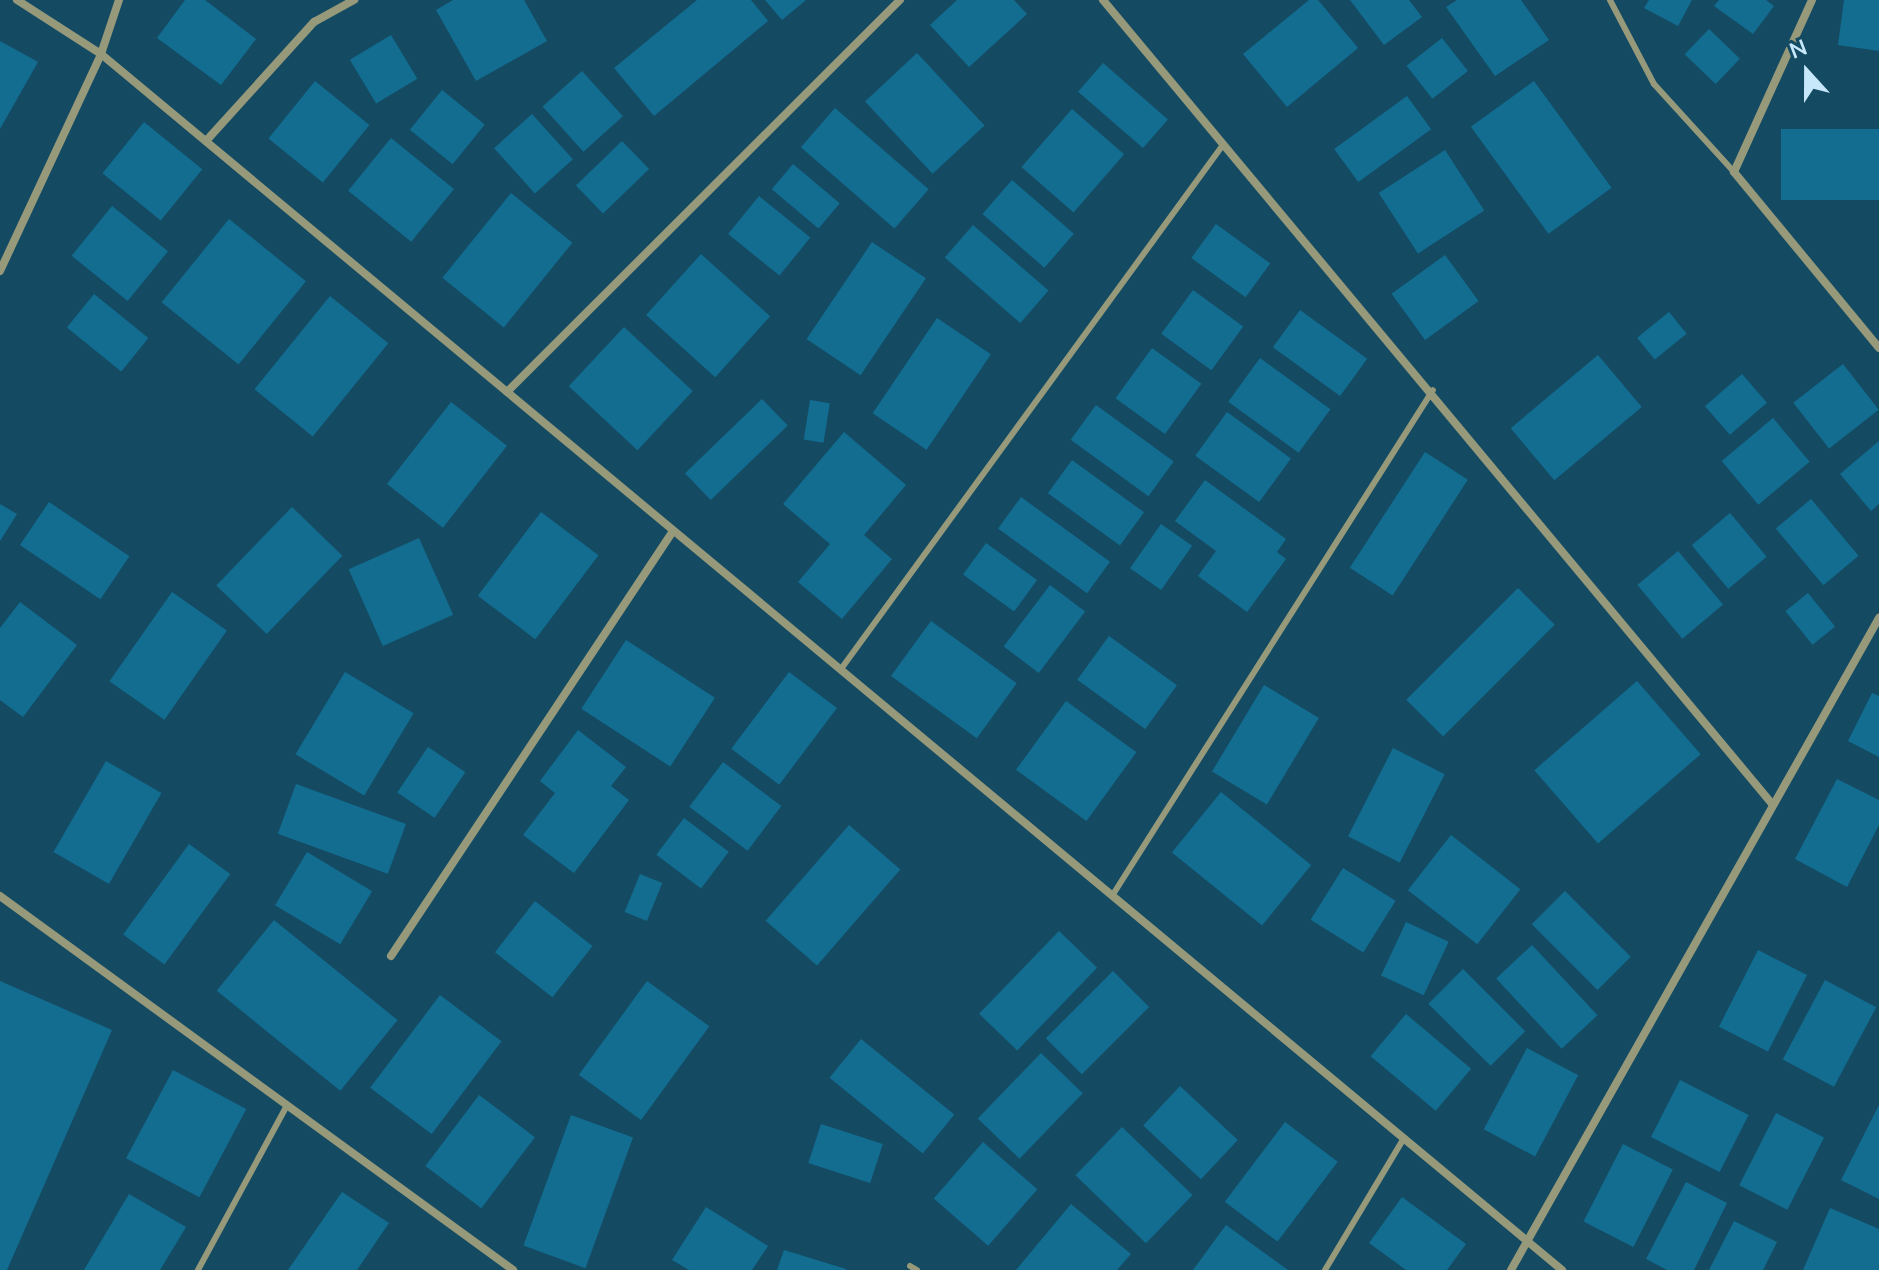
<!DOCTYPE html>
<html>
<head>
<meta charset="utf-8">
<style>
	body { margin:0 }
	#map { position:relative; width:1879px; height:1270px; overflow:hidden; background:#144b63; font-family:"Nunito Sans",sans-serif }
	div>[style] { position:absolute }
	.building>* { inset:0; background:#126d91; transform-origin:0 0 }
	.lane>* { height:6px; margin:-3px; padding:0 3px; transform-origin:3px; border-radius:3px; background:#96997a }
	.street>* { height:8px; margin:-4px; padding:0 4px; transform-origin:4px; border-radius:4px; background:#96997a }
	span { translate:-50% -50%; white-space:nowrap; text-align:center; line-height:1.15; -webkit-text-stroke:8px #144b63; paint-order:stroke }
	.north { position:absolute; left:1767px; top:32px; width:80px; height:80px; -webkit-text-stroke:6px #144b63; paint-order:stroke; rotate:339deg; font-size:22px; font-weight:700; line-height:32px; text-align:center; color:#c7e8fa }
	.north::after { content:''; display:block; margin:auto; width:28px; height:36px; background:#c7e8fa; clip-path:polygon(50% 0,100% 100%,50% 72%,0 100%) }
</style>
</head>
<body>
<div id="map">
	<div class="building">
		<div style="clip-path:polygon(185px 0,205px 0,256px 39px,221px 85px,157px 38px)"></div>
		<div style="clip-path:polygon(453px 0,524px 0,547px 41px,476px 81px,436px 10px)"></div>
		<div style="clip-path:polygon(697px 0,751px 0,768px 21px,654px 116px,614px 68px)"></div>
		<div style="clip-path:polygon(765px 0,806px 0,782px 20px)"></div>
		<div style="clip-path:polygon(957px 0,1014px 0,1027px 14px,969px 67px,930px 25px)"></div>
		<div style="clip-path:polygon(1309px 0,1318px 0,1358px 48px,1287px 107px,1243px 54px)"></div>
		<div style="clip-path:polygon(1350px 0,1409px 0,1422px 17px,1384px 45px)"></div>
		<div style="clip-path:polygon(1457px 0,1521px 0,1549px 40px,1495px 76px,1446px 7px)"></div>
		<div style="clip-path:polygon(1649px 0,1692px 0,1678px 26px,1644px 8px)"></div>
		<div style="clip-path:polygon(1719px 0,1766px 0,1774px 6px,1753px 34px,1714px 6px)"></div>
		<div style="clip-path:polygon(1844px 0,1879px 0,1879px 51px,1838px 45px)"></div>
		<div style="left:1709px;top:29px;width:43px;height:35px;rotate:44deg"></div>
		<div style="left:391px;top:35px;width:51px;height:48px;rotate:59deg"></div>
		<div style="left:1442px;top:38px;width:42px;height:45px;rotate:52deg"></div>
		<div style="clip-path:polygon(0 41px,38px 62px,0 129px)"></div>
		<div style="left:917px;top:53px;width:99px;height:71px;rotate:47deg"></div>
		<div style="left:1103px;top:63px;width:86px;height:38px;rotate:41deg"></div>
		<div style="left:582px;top:71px;width:61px;height:53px;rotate:48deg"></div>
		<div style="left:315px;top:81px;width:70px;height:74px;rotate:39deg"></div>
		<div style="left:1534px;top:81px;width:132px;height:78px;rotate:54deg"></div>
		<div style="left:442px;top:90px;width:55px;height:51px;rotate:39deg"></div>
		<div style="left:1407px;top:96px;width:41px;height:90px;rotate:54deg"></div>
		<div style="left:835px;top:108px;width:124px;height:52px;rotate:41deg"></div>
		<div style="left:1072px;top:109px;width:69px;height:77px;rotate:41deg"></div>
		<div style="left:532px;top:114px;width:61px;height:51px;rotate:48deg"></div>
		<div style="left:144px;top:122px;width:75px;height:66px;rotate:39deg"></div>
		<div style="left:1879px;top:129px;width:71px;height:98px;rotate:90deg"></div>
		<div style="left:391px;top:138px;width:81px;height:68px;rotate:39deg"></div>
		<div style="left:622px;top:141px;width:39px;height:64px;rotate:46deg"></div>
		<div style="left:1445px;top:150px;width:72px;height:79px;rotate:57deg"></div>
		<div style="left:793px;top:164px;width:61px;height:33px;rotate:40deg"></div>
		<div style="left:1012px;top:180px;width:82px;height:45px;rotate:41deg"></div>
		<div style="left:511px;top:193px;width:79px;height:109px;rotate:39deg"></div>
		<div style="left:759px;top:196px;width:66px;height:49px;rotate:39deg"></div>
		<div style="left:112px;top:206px;width:72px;height:64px;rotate:39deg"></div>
		<div style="left:229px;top:219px;width:99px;height:107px;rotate:39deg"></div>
		<div style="left:1216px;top:224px;width:67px;height:42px;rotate:36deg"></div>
		<div style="left:973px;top:225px;width:100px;height:43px;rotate:41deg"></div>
		<div style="left:872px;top:242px;width:65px;height:117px;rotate:34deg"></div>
		<div style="left:701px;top:254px;width:93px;height:82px;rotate:42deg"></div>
		<div style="left:1445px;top:255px;width:57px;height:66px;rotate:54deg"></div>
		<div style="left:1193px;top:290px;width:62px;height:54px;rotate:36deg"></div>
		<div style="left:94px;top:294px;width:70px;height:43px;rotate:39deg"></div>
		<div style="left:330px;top:296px;width:75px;height:120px;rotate:39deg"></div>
		<div style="left:1300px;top:310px;width:83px;height:46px;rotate:36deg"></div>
		<div style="left:1669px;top:312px;width:28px;height:41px;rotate:51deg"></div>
		<div style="left:937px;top:318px;width:65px;height:115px;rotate:34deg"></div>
		<div style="left:624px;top:327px;width:94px;height:81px;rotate:43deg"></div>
		<div style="left:1152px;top:348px;width:61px;height:62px;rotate:36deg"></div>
		<div style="left:1598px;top:355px;width:68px;height:114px;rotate:50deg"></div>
		<div style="left:1260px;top:358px;width:87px;height:54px;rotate:36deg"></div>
		<div style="left:1843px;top:364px;width:58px;height:63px;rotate:52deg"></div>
		<div style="left:1742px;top:374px;width:38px;height:49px;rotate:49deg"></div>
		<div style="left:762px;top:399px;width:37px;height:107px;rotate:46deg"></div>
		<div style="left:810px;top:400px;width:20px;height:40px;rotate:9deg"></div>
		<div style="left:451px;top:402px;width:71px;height:104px;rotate:38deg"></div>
		<div style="left:1096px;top:405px;width:96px;height:43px;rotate:36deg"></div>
		<div style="left:1227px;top:412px;width:79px;height:54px;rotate:36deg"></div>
		<div style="left:1773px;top:418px;width:57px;height:67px;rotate:50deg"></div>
		<div style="clip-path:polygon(844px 432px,906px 485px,864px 535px,892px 559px,842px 619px,798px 582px,830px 544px,783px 504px)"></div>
		<div style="clip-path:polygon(1879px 441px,1879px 504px,1871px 511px,1840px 474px)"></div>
		<div style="left:1425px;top:452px;width:51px;height:138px;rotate:33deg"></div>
		<div style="left:1072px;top:460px;width:89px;height:41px;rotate:36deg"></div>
		<div style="clip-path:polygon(1205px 480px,1286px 539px,1277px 552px,1286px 559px,1247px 612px,1198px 576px,1216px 551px,1175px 521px)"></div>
		<div style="left:1021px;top:497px;width:110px;height:39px;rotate:36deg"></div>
		<div style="left:1811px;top:499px;width:74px;height:46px;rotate:50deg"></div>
		<div style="left:49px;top:502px;width:97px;height:52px;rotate:34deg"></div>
		<div style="clip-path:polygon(0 504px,17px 514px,0 541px)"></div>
		<div style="left:292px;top:507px;width:70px;height:109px;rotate:44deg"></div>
		<div style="left:541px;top:512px;width:72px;height:105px;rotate:37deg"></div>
		<div style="left:1730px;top:513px;width:57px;height:50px;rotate:50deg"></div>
		<div style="left:1161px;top:524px;width:38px;height:54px;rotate:35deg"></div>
		<div style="left:419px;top:538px;width:84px;height:77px;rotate:66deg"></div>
		<div style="left:986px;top:543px;width:63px;height:39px;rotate:36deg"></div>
		<div style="left:1678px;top:551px;width:70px;height:53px;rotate:50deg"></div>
		<div style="left:1050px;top:585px;width:44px;height:77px;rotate:37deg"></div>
		<div style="left:1518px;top:588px;width:52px;height:158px;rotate:45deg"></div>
		<div style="left:172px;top:592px;width:67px;height:109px;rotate:35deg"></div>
		<div style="left:1808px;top:593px;width:43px;height:29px;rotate:51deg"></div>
		<div style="clip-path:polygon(20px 602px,77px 645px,23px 717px,0 700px,0 628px)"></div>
		<div style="left:931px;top:621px;width:106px;height:68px;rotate:36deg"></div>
		<div style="left:1109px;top:636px;width:84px;height:54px;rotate:36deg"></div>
		<div style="left:626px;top:640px;width:106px;height:82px;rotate:33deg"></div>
		<div style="left:345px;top:672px;width:80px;height:96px;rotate:31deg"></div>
		<div style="left:789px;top:672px;width:60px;height:96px;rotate:37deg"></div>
		<div style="left:1637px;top:681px;width:97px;height:136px;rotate:49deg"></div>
		<div style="left:1264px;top:685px;width:64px;height:101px;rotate:31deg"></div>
		<div style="clip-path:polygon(1872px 693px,1879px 696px,1879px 757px,1848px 741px)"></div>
		<div style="left:1066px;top:701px;width:87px;height:85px;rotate:36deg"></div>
		<div style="clip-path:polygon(578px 730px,626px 767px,611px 786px,629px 800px,574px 873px,523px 835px,555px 793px,540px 781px)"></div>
		<div style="left:428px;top:747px;width:45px;height:55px;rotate:34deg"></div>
		<div style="left:1393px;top:748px;width:58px;height:99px;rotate:27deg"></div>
		<div style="left:106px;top:761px;width:64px;height:105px;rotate:30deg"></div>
		<div style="left:723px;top:762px;width:73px;height:56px;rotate:37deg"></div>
		<div style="clip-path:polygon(1837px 779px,1879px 800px,1879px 825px,1847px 887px,1795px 859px)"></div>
		<div style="left:296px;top:784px;width:117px;height:53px;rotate:20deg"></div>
		<div style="left:1221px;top:792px;width:116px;height:78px;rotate:39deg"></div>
		<div style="left:684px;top:818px;width:56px;height:46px;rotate:37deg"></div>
		<div style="left:849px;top:825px;width:68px;height:127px;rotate:41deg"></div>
		<div style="left:1451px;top:835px;width:88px;height:70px;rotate:38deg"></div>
		<div style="left:189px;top:844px;width:51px;height:112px;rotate:36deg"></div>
		<div style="left:307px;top:852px;width:76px;height:62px;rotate:31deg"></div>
		<div style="left:1343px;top:868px;width:62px;height:61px;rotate:32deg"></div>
		<div style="left:640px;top:874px;width:24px;height:41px;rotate:22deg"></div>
		<div style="left:1565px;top:891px;width:93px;height:47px;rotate:45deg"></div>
		<div style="left:535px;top:901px;width:73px;height:65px;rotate:38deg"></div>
		<div style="left:274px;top:920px;width:159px;height:91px;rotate:39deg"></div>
		<div style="left:1406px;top:922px;width:47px;height:59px;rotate:25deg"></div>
		<div style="left:1059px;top:931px;width:53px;height:115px;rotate:44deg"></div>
		<div style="left:1532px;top:945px;width:96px;height:49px;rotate:47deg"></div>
		<div style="left:1758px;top:950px;width:55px;height:86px;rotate:27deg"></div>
		<div style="left:1463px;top:969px;width:88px;height:49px;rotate:45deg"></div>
		<div style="left:1113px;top:971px;width:51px;height:95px;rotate:45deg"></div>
		<div style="left:1825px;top:980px;width:58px;height:90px;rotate:28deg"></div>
		<div style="clip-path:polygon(0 981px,112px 1030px,7px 1270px,0 1270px)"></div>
		<div style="left:647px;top:981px;width:77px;height:116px;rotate:36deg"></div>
		<div style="left:440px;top:995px;width:77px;height:116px;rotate:37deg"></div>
		<div style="left:1406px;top:1014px;width:85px;height:55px;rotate:40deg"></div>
		<div style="left:861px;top:1039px;width:120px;height:50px;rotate:39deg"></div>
		<div style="left:1527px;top:1048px;width:58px;height:92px;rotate:28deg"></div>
		<div style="left:1041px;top:1053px;width:58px;height:91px;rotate:44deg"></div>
		<div style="left:173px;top:1070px;width:83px;height:100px;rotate:28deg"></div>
		<div style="left:1680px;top:1080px;width:77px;height:64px;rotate:27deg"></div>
		<div style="left:1180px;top:1086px;width:79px;height:54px;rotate:43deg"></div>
		<div style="left:479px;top:1095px;width:70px;height:89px;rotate:37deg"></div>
		<div style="clip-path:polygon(1879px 1105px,1879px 1199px,1841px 1180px)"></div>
		<div style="left:1776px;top:1113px;width:54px;height:81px;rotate:27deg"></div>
		<div style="left:571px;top:1115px;width:66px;height:139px;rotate:20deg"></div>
		<div style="left:1285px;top:1122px;width:66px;height:100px;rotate:37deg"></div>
		<div style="left:821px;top:1124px;width:65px;height:41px;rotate:18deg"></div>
		<div style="left:1122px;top:1127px;width:98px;height:67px;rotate:44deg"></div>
		<div style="left:983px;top:1142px;width:72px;height:75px;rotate:41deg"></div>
		<div style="left:1623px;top:1144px;width:56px;height:87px;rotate:27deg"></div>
		<div style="clip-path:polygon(1686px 1182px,1727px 1203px,1694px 1270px,1667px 1270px,1646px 1259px)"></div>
		<div style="clip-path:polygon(342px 1192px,389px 1223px,357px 1270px,288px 1270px)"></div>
		<div style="clip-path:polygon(129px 1194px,186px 1227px,160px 1270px,84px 1270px)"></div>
		<div style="clip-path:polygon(1402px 1197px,1466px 1244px,1447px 1270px,1406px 1270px,1369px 1243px)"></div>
		<div style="clip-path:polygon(1071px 1204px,1131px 1254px,1117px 1270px,1016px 1270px)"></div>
		<div style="clip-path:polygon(706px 1207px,768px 1246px,752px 1270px,689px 1270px,672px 1260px)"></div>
		<div style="clip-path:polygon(1830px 1208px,1879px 1229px,1879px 1270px,1803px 1270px)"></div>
		<div style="clip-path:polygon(1734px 1221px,1777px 1242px,1763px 1270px,1709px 1270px)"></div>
		<div style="clip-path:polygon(1226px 1225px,1288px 1270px,1193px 1270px)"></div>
		<div style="clip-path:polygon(784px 1250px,846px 1269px,846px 1270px,777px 1270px)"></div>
	</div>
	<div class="lane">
		<div style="left:1610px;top:0;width:95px;rotate:62.4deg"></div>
		<div style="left:1654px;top:84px;width:119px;rotate:47.7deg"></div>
		<div style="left:841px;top:669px;width:648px;rotate:-53.91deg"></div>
		<div style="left:1112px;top:896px;width:599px;rotate:-57.61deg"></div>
		<div style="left:910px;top:1266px;width:8px;rotate:30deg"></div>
		<div style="left:198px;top:1270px;width:183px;rotate:-61.6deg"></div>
		<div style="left:1325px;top:1270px;width:154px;rotate:-59.1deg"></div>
	</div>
	<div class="street">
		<div style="left:17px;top:0;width:100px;rotate:32.7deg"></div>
		<div style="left:101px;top:54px;width:1901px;rotate:39.77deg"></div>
		<div style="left:1103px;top:0;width:1047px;rotate:50.23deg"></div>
		<div style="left:1812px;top:0;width:189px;rotate:114.4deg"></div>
		<div style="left:1734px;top:172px;width:228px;rotate:50.5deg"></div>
		<div style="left:206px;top:141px;width:161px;rotate:-47.8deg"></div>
		<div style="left:314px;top:22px;width:46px;rotate:-28.8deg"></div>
		<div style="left:0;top:271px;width:239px;rotate:-65deg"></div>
		<div style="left:101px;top:54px;width:57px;rotate:-71.6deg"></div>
		<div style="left:507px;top:392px;width:555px;rotate:-44.93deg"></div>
		<div style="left:0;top:896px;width:635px;rotate:36.09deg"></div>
		<div style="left:391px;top:956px;width:510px;rotate:-56.43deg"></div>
		<div style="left:1511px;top:1270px;width:749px;rotate:-60.56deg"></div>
	</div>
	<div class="north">N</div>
</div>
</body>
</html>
